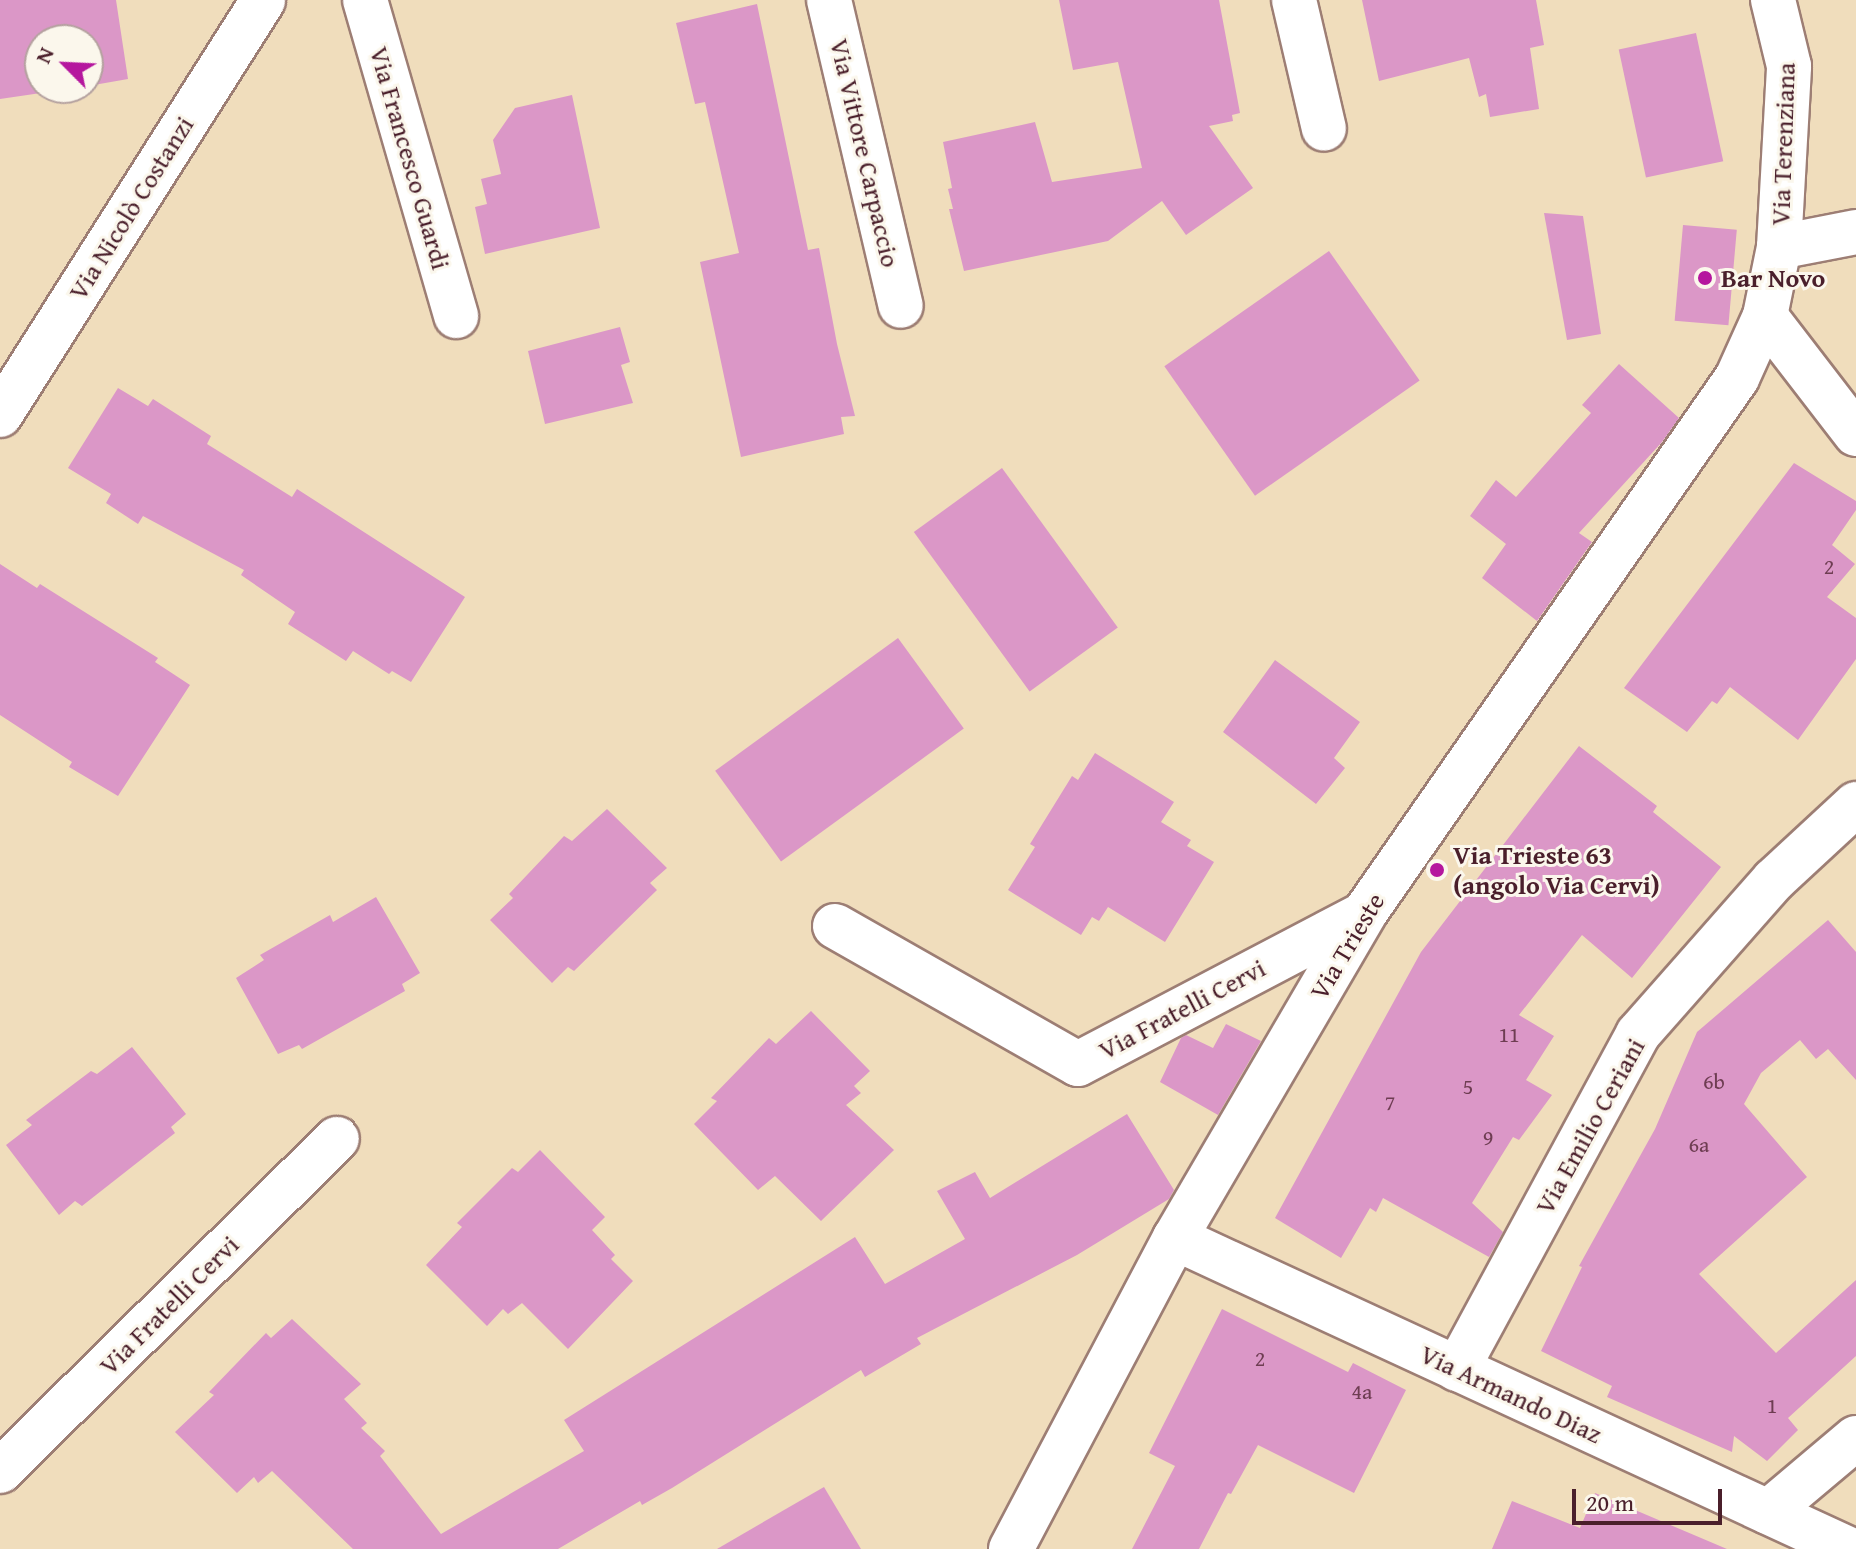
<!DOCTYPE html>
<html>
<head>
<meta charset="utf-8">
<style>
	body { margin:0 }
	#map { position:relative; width:1856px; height:1549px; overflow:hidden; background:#f0ddbc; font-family:"Gentium Book Plus",serif }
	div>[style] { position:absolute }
	.building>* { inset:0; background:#db97c7; transform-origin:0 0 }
	.roads { filter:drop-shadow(2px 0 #9d7e74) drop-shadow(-2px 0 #9d7e74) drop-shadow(0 2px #9d7e74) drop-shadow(0 -2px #9d7e74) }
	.minor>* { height:44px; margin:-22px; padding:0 22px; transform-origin:22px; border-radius:22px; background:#fff }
	.tertiary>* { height:44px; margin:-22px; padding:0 22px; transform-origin:22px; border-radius:22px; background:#fff }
	.dots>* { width:22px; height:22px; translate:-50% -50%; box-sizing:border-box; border:4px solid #fbf7ec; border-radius:50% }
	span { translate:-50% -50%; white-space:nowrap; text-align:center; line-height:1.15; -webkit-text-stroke:6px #fbf7ec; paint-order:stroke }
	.number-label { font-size:22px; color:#6e3d52 }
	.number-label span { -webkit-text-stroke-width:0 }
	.street-label { font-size:26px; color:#4a1f2b }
	.poi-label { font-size:26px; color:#4a1f2b; font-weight:700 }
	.left { translate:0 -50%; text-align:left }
	.north { position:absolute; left:24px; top:24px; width:80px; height:80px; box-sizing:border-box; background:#fbf7ec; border:2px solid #b4a19f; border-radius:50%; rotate:294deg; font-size:22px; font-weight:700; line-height:32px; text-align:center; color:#4a1f2b }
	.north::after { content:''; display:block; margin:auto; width:28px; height:36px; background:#b5179e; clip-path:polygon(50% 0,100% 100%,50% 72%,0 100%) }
	.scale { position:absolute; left:1572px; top:1489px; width:150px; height:36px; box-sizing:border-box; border:4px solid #4a1f2b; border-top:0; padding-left:10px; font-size:24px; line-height:28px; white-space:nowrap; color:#4a1f2b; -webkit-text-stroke:6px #fbf7ec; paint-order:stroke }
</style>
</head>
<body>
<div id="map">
	<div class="building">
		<div style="clip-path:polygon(0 0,116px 0,128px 79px,88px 86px,88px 40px,40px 40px,40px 88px,75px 88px,0 99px)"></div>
		<div style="clip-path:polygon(1059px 0,1219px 0,1240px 113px,1232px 115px,1233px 121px,1209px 126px,1253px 188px,1186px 235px,1162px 201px,1108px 241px,964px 271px,949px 209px,953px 209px,948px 189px,952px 188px,943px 142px,1035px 122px,1052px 182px,1142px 168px,1118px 62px,1073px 70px)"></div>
		<div style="clip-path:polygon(1362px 0,1536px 0,1544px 45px,1530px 48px,1539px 109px,1490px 117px,1486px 94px,1479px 97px,1469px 58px,1379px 81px)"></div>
		<div style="clip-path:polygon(757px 4px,808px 250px,819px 248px,837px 344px,855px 416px,841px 417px,844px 434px,741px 457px,700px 262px,739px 253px,705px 102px,695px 104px,676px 23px)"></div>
		<div style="left:1696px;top:33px;width:131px;height:79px;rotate:78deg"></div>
		<div style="clip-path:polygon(572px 95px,600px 228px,485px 254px,475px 207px,487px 204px,481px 179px,501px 174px,493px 140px,515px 108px)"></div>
		<div style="clip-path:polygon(1544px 213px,1583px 216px,1601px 334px,1567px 340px)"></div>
		<div style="left:1683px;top:225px;width:54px;height:96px;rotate:5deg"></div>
		<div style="left:1329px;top:251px;width:158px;height:201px;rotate:55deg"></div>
		<div style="clip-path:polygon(620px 327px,630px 362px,621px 365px,633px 403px,545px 424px,528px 351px)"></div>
		<div style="clip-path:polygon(1619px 364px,1679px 418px,1662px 442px,1579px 533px,1592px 542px,1537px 621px,1482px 578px,1506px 544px,1470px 516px,1496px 480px,1516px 497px,1591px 413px,1582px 405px)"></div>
		<div style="clip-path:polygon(118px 388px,148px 406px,153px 399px,211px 436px,207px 444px,292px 497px,297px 489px,465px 597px,411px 682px,392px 671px,389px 674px,353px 651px,346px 661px,288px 624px,295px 612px,241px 575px,244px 570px,143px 516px,138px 524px,106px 503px,111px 494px,68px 468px)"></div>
		<div style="clip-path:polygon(1794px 463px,1856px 501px,1856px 510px,1832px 545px,1855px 564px,1827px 597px,1856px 618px,1856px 659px,1798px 740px,1730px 687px,1717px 704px,1712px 701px,1687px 732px,1624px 688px)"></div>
		<div style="left:1002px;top:468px;width:197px;height:109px;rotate:54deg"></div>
		<div style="clip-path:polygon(0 564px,37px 588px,40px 584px,158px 658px,155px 662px,190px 685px,118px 796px,69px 767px,72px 762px,0 715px)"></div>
		<div style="left:898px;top:638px;width:112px;height:226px;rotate:54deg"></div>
		<div style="clip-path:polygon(1275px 660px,1360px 722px,1334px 758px,1345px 768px,1316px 804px,1223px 732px)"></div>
		<div style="clip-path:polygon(1579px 746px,1657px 806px,1653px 812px,1721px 867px,1632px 978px,1582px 935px,1519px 1015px,1554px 1036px,1526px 1080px,1552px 1095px,1519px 1140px,1513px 1137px,1472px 1203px,1503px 1232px,1489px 1257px,1383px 1198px,1376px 1212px,1370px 1208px,1341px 1258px,1275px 1218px,1421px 952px)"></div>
		<div style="clip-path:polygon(1095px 753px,1174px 802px,1161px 822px,1191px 840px,1187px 846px,1214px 862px,1165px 942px,1108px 907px,1099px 921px,1092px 917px,1081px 935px,1008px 890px,1035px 847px,1030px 844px,1072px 776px,1078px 780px)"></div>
		<div style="clip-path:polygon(607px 809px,667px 868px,650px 883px,657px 890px,574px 971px,568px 967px,552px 983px,490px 920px,513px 898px,509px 894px,564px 836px,572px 841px)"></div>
		<div style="clip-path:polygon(376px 897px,420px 973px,402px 984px,405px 991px,302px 1049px,299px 1045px,278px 1054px,236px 978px,264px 960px,260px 955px,330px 915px,333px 922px)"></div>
		<div style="clip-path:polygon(1828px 920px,1856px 952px,1856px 1080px,1828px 1049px,1816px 1059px,1800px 1040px,1761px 1073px,1744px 1104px,1807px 1177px,1699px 1274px,1776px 1353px,1856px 1280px,1856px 1356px,1788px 1418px,1798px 1430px,1767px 1461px,1734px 1436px,1732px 1452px,1607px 1397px,1612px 1386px,1541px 1351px,1582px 1267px,1579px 1266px,1655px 1129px,1697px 1032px)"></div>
		<div style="clip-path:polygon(811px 1011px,870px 1071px,854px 1086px,861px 1093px,846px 1105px,894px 1150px,821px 1221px,775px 1176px,758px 1190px,694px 1124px,717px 1101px,711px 1098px,769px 1038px,776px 1044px)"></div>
		<div style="clip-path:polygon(1226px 1024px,1261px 1041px,1218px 1115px,1160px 1082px,1181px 1038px,1186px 1035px,1213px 1048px)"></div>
		<div style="clip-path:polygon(132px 1047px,186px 1114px,171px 1127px,175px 1133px,82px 1206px,75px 1201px,59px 1215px,6px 1145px,32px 1125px,26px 1120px,91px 1071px,97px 1074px)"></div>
		<div style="clip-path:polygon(1127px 1114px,1174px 1190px,1169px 1199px,1077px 1255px,917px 1338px,921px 1344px,865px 1377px,861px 1370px,672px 1488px,642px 1505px,640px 1501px,558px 1549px,353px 1549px,272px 1471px,258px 1483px,254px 1477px,237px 1493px,175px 1432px,214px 1395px,209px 1392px,266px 1333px,271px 1338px,292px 1319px,361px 1384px,344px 1399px,367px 1423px,361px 1428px,385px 1451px,380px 1456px,441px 1534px,584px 1451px,564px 1420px,855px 1237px,885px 1284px,965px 1239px,937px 1191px,975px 1172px,990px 1198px)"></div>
		<div style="clip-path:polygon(540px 1150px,605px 1217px,592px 1230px,615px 1255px,611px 1259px,633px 1281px,568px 1349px,522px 1303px,508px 1314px,503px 1309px,487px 1326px,426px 1265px,462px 1227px,457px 1223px,512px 1168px,518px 1172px)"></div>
		<div style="clip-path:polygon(1222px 1309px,1348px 1372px,1353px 1363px,1406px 1390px,1354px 1493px,1258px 1445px,1231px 1494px,1228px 1493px,1199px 1549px,1132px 1549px,1175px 1466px,1149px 1453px)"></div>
		<div style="clip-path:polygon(824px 1487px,861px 1549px,717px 1549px,791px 1506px)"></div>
		<div style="clip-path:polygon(1595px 1493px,1727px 1549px,1492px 1549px,1512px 1501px,1580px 1528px)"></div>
	</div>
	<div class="roads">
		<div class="minor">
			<div style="left:365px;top:0;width:329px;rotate:73.9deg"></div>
			<div style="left:829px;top:0;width:314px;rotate:76.8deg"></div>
			<div style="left:1294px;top:0;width:132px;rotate:76.9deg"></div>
			<div style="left:1779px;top:247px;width:78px;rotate:-11deg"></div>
			<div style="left:1765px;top:316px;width:149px;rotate:52.4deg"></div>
			<div style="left:0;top:415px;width:491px;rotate:-57.6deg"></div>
			<div style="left:835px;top:926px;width:279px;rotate:29.6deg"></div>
			<div style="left:1078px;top:1064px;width:323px;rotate:-27.7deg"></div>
			<div style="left:1175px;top:1238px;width:741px;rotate:24.8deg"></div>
			<div style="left:1457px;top:1369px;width:381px;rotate:-61.6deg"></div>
			<div style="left:1638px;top:1034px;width:205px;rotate:-48.6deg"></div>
			<div style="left:1774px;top:880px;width:112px;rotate:-42.8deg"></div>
			<div style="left:0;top:1471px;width:473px;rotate:-44.6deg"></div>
			<div style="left:1768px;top:1512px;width:115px;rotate:-40.1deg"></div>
		</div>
		<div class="tertiary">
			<div style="left:1011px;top:1549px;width:352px;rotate:-62.2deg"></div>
			<div style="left:1175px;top:1238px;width:375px;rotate:-59.7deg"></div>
			<div style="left:1364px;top:914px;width:653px;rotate:-55.17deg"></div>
			<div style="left:1737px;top:378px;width:68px;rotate:-65.7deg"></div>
			<div style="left:1765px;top:316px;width:70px;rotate:-78.5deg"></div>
			<div style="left:1779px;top:247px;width:181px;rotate:-86.8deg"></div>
			<div style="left:1789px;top:66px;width:68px;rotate:-103.6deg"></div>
		</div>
	</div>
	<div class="dots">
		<div style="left:1705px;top:278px;background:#b5179e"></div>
		<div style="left:1437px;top:870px;background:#b5179e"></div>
	</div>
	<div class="number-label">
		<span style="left:1829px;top:567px">2</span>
		<span style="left:1509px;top:1035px">11</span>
		<span style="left:1714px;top:1082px">6b</span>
		<span style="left:1468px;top:1087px">5</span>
		<span style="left:1390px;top:1103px">7</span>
		<span style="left:1488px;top:1138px">9</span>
		<span style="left:1699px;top:1145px">6a</span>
		<span style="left:1260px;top:1359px">2</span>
		<span style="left:1362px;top:1392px">4a</span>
		<span style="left:1772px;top:1406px">1</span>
	</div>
	<div class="street-label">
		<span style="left:1783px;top:144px;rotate:-88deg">Via Terenziana</span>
		<span style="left:865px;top:153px;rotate:77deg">Via Vittore Carpaccio</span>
		<span style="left:410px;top:158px;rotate:74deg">Via Francesco Guardi</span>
		<span style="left:131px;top:208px;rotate:-58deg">Via Nicolò Costanzi</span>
		<span style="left:1347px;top:946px;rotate:-59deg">Via Trieste</span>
		<span style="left:1182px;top:1009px;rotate:-28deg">Via Fratelli Cervi</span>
		<span style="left:1590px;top:1126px;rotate:-61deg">Via Emilio Ceriani</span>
		<span style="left:169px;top:1305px;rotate:-45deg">Via Fratelli Cervi</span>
		<span style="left:1511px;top:1394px;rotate:25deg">Via Armando Diaz</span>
	</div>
	<div class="poi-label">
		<span class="left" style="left:1721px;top:278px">Bar Novo</span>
		<span class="left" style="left:1453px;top:870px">Via Trieste 63<br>(angolo Via Cervi)</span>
	</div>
	<div class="north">N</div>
	<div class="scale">20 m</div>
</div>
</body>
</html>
